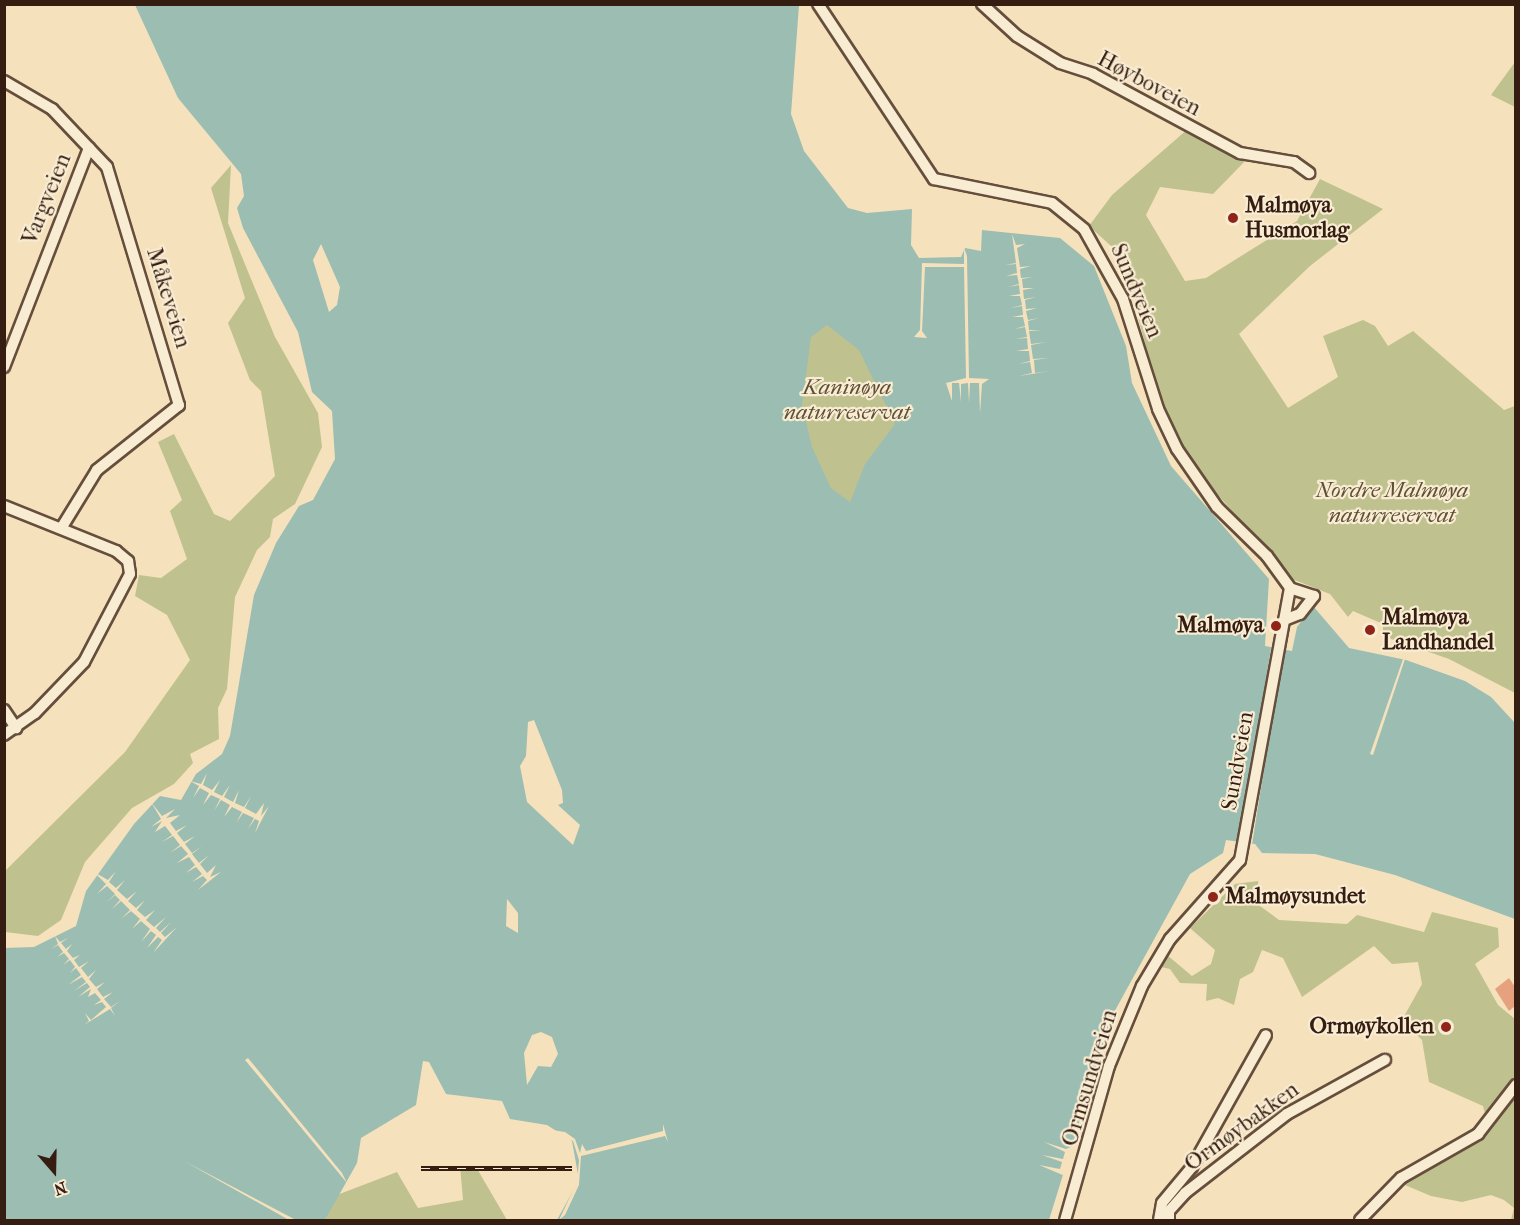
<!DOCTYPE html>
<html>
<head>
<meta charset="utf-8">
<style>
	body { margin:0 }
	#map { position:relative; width:1520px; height:1225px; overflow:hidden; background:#f5e1bc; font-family:"IM FELL French Canon",serif }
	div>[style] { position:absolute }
	.green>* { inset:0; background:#bfc28e }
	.water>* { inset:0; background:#9cbdb2 }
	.pier>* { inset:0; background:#f5e1bc; transform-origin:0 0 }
	.building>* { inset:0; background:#e6a17f }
	.roads { filter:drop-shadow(2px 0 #664e3c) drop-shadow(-2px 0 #664e3c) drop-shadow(0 2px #664e3c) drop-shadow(0 -2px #664e3c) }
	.minor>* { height:10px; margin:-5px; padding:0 5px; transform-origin:5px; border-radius:5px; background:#f8ecd3 }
	.rail>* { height:5px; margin-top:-2.5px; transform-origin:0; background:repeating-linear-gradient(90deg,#f8ecd3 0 9px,#361d12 0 18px); box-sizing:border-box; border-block:2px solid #361d12 }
	.dots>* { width:16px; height:16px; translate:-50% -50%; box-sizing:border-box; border:3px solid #f8ecd3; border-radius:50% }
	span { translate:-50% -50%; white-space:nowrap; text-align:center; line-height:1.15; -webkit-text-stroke:4.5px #f8ecd3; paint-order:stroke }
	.street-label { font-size:22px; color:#361d12 }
	.poi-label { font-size:22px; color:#361d12; font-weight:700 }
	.left { translate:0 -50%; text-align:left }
	.right { translate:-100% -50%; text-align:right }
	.park-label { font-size:22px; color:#5f4f37; font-style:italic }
	.frame { position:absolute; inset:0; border:6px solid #361d12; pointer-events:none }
	.north { position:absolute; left:24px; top:1141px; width:60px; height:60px; -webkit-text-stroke:4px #f8ecd3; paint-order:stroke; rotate:160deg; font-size:16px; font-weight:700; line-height:24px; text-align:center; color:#361d12 }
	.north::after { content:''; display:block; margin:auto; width:21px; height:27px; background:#361d12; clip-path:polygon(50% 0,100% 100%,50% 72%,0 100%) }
</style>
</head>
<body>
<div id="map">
	<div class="green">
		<div style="clip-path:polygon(1515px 62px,1515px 107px,1491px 95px)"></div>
		<div style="clip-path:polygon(1189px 128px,1250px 156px,1213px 194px,1160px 187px,1146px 215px,1185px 281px,1206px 278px,1297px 221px,1320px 179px,1383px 209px,1310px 266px,1239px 334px,1288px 408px,1338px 377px,1323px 336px,1363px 320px,1375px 326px,1388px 346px,1413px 331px,1504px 410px,1515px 406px,1515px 693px,1449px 659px,1383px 636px,1383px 624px,1353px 611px,1348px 617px,1330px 594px,1292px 579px,1203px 478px,1179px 439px,1156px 385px,1138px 317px,1141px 312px,1111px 246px,1089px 226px,1112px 195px)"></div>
		<div style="clip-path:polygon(231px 165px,228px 223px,275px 337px,318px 413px,322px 447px,295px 504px,273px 519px,270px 537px,257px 550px,235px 597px,227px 689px,218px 708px,219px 739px,190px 754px,193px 763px,174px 784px,132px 808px,85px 862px,61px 920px,38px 936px,5px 932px,5px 871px,125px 752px,190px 660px,167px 615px,135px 596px,139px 575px,161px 578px,187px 559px,170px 511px,182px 500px,158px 442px,174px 434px,214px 514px,230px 521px,275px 476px,261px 391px,250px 380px,228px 323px,245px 298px,211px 188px)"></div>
		<div style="clip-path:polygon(765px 277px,944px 329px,831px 593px)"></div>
		<div style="clip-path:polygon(1258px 881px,1260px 906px,1279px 920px,1347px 924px,1357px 915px,1424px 932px,1432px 912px,1498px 928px,1499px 947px,1475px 964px,1498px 1005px,1515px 1019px,1515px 1220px,1511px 1220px,1514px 1208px,1504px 1200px,1491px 1195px,1462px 1202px,1431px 1196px,1400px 1183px,1479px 1141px,1487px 1121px,1483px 1106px,1429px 1082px,1422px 1040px,1402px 1020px,1422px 984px,1418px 962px,1392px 964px,1374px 946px,1302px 997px,1283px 958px,1262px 950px,1253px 972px,1240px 979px,1234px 1005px,1218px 998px,1206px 1001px,1207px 984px,1180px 983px,1170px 969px,1161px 967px,1167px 955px,1192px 976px,1211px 964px,1215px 950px,1190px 928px,1235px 884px)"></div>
		<div style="clip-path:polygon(460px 1166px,476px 1167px,507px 1220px,325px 1220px,337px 1195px,397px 1172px,418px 1208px,463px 1200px)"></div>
	</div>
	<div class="water">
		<div style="clip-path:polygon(evenodd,135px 5px,799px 5px,791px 114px,804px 151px,848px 208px,867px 213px,912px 209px,911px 245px,919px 258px,961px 257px,965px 248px,981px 251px,982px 230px,1060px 238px,1094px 266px,1126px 346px,1132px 383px,1171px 466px,1269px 579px,1265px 646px,1292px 651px,1297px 627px,1313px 606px,1349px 648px,1406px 660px,1465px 681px,1491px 697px,1515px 723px,1515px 919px,1395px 875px,1315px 854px,1262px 853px,1255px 844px,1226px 840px,1223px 853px,1190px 874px,1112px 1016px,1049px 1220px,557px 1220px,579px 1180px,572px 1141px,547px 1125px,510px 1119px,502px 1101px,446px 1094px,429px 1062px,423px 1061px,416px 1105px,361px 1138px,357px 1163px,325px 1220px,5px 1220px,4px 948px,34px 947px,76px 926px,86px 891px,134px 824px,160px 796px,181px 800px,196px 774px,222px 754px,230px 736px,254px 595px,276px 543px,299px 506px,313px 500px,335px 459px,332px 411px,312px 392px,298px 332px,243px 228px,237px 208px,244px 196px,241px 174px,178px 98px,135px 5px,321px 244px,340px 287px,337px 305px,329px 312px,313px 260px,321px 244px,135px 5px,827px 325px,859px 350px,895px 424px,865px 464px,850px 502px,831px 488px,812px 447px,802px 405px,811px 337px,827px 325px,135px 5px,534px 720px,562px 790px,563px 803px,558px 805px,580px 825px,573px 845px,527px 802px,520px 766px,526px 756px,528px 722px,534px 720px,135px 5px,507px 899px,518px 913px,518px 933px,506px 926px,507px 899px,135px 5px,541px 1032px,552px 1037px,558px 1054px,551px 1067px,538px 1066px,527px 1085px,524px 1053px,532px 1035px,541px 1032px)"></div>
	</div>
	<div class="pier">
		<div style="clip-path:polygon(1012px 234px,1016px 245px,1025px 244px,1017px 248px,1020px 267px,1031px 266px,1020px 269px,1021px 278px,1033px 277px,1022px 279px,1023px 288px,1034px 288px,1023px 290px,1024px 299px,1036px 297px,1025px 300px,1026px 309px,1037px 308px,1026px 311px,1028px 320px,1039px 318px,1028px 321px,1029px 330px,1042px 330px,1029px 331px,1031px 344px,1047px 342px,1031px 345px,1033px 359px,1049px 358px,1034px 360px,1035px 373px,1051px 371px,1019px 376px,1032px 373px,1030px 362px,1018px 364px,1030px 361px,1029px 351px,1016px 351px,1028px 349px,1027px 338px,1014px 339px,1027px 337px,1025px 327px,1014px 329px,1025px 326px,1023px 317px,1012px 317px,1023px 315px,1022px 306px,1011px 308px,1022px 305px,1020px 296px,1009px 296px,1020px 294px,1019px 285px,1008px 287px,1019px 284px,1017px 275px,1006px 276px,1017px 273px,1016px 264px,1005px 265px,1016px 263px)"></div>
		<div style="clip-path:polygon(964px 248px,967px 256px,969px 378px,989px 379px,982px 384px,980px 414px,979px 383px,970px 383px,969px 403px,968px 383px,961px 384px,961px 402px,959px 383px,952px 383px,952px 401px,946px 383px,966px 378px,964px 267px,925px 267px,922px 331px,927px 338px,914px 337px,920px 330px,922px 263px,964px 264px)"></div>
		<div style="left:1271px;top:648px;width:12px;height:197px;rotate:9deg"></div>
		<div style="clip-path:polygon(1403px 659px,1405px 659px,1373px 755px,1370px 754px)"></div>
		<div style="clip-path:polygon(207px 773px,203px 785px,212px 790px,220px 780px,214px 792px,222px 796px,230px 785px,224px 797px,233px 802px,239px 790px,235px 803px,244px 807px,251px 796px,245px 808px,256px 814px,264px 803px,261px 816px,269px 806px,255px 833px,259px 821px,255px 819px,248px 829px,254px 818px,243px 813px,236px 823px,242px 812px,232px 807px,224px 817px,230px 805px,221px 800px,214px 811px,220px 799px,211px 795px,203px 805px,209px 793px,200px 788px,193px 798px,199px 786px,190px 781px,201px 784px)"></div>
		<div style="clip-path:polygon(151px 802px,162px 816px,175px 809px,166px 818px,180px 815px,170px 823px,176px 831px,187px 825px,177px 833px,184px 842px,195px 836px,185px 844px,192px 853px,202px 846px,192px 854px,199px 863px,209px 855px,200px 864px,207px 873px,216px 865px,210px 877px,221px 872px,198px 890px,207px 880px,203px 876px,192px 882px,202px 874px,196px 867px,186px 873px,195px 865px,189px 857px,177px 863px,188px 854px,181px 846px,170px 853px,180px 845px,173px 836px,162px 842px,172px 835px,165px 826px,155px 832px,162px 821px,151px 827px,161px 819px)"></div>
		<div style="clip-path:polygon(116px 871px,109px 882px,116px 888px,125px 880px,117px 890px,127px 899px,137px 891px,128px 901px,136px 908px,145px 900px,137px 910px,145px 917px,155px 910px,146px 920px,154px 927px,166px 917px,156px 928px,160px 932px,171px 922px,161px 933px,165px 937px,177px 927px,153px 953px,162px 940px,158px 937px,147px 948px,156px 935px,151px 931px,141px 942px,150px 929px,141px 921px,132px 929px,140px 919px,131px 911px,121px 919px,130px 910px,121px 901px,112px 909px,120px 900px,115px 895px,106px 903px,115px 894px,107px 886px,97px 894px,106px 884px,94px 872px,108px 880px)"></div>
		<div style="clip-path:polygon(55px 936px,60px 942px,68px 938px,61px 943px,66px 949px,72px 944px,67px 951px,73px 958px,80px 955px,74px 960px,79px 967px,89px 961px,81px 968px,88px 977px,96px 970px,89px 979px,96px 987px,105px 982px,97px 989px,103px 997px,113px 992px,104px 999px,111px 1007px,120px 1001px,111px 1008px,115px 1016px,110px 1009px,84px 1025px,89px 1021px,85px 1013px,91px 1020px,106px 1007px,102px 1002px,94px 1005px,101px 1000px,95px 993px,88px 997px,91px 989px,78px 997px,90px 987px,87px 983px,74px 991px,86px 982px,82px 977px,68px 985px,81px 975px,76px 968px,70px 973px,75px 967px,70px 960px,63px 965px,69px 959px,64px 953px,57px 957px,63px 952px,58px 945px,51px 949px,58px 944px)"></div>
		<div style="clip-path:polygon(248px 1058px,342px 1173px,347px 1183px,245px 1060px)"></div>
		<div style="clip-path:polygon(663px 1124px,668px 1142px,665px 1136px,581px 1156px,579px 1185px,565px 1215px,559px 1220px,577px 1182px,579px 1160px,573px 1141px,539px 1128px,565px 1132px,575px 1139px,580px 1153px,582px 1144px,586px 1151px,663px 1131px)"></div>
		<div style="clip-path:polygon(1044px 1142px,1066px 1149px,1073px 1146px,1065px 1176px,1039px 1165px,1060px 1169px,1062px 1162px,1042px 1155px,1063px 1159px,1065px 1152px)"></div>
		<div style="clip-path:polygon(184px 1161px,296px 1220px,289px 1220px)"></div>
	</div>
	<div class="building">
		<div style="clip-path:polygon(1509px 978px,1515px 987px,1515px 1006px,1509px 1011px,1495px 989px)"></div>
	</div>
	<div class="roads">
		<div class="minor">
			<div style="left:818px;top:4px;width:210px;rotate:56.5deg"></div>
			<div style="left:934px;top:179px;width:120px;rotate:11.5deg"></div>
			<div style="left:1052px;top:203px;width:41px;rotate:39.1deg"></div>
			<div style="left:1084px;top:229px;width:80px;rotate:60.9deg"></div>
			<div style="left:1123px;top:299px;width:115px;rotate:72.3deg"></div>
			<div style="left:1158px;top:409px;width:44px;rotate:64.6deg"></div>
			<div style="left:1177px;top:449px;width:70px;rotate:55.4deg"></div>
			<div style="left:1217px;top:507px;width:70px;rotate:44.4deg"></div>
			<div style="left:1267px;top:556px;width:39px;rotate:54deg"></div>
			<div style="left:1290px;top:588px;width:277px;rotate:100.4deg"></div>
			<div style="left:1240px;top:860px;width:106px;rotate:131.5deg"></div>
			<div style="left:1170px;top:939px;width:55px;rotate:120.8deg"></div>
			<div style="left:1142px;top:986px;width:87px;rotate:112.4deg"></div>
			<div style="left:1109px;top:1066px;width:160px;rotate:105.9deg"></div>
			<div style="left:982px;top:4px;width:47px;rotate:42.4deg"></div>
			<div style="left:1017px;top:36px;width:51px;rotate:32.1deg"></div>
			<div style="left:1060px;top:63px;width:35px;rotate:18deg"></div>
			<div style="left:1093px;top:74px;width:167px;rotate:28.3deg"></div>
			<div style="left:1240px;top:153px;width:55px;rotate:9.5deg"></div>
			<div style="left:1294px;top:162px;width:19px;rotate:36deg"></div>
			<div style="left:4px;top:81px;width:56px;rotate:30.3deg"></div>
			<div style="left:52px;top:109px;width:80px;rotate:46.5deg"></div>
			<div style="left:107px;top:167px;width:249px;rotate:73.2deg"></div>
			<div style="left:179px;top:405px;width:105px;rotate:141.6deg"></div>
			<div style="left:97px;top:470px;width:67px;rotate:121.6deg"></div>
			<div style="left:4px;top:367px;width:235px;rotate:-68.8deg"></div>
			<div style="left:4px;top:506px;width:121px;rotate:21.9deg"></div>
			<div style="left:116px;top:551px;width:16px;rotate:40deg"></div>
			<div style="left:128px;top:561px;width:13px;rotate:81deg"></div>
			<div style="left:130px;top:574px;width:99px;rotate:117.6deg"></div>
			<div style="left:84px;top:662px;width:71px;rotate:133.9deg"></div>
			<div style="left:35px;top:713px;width:38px;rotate:145deg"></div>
			<div style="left:1284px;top:620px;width:17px;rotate:-21deg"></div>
			<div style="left:1300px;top:614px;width:23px;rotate:-52deg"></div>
			<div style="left:1314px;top:596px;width:25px;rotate:-162deg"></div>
			<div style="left:4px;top:710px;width:22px;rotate:56deg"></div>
			<div style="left:1159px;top:1220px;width:17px;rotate:-80deg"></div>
			<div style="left:1162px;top:1203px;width:47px;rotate:-50.2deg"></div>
			<div style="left:1192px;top:1167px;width:151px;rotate:-60.7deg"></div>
			<div style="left:1169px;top:1220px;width:9px;rotate:-90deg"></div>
			<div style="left:1169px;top:1211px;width:24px;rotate:-48deg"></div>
			<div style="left:1185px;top:1193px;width:129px;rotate:-37.8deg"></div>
			<div style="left:1287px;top:1114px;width:112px;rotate:-28.9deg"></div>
			<div style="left:1360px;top:1220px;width:59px;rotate:-45.7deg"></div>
			<div style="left:1401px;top:1178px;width:89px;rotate:-29.7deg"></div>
			<div style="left:1478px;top:1134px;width:62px;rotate:-52.2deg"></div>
		</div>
	</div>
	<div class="rail">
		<div style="left:421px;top:1168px;width:151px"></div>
	</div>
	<div class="dots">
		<div style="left:1233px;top:218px;background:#8f2418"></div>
		<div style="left:1276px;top:626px;background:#8f2418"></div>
		<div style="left:1370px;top:630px;background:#8f2418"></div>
		<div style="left:1213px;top:897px;background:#8f2418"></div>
		<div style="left:1446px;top:1027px;background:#8f2418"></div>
	</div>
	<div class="street-label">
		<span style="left:1149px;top:84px;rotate:28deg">Høyboveien</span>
		<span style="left:47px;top:199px;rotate:-68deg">Vargveien</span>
		<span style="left:1136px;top:291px;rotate:67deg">Sundveien</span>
		<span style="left:168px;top:298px;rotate:73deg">Måkeveien</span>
		<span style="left:1238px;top:761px;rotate:-80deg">Sundveien</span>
		<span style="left:1090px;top:1078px;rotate:-73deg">Ormsundveien</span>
		<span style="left:1242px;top:1127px;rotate:-36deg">Ormøybakken</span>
	</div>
	<div class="poi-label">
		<span class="left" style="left:1245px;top:218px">Malmøya<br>Husmorlag</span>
		<span class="left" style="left:1382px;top:630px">Malmøya<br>Landhandel</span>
		<span class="right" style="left:1264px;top:626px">Malmøya</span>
		<span class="left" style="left:1225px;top:897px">Malmøysundet</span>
		<span class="right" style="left:1434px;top:1027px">Ormøykollen</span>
	</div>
	<div class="park-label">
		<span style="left:847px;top:400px">Kaninøya<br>naturreservat</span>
		<span style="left:1392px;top:503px">Nordre Malmøya<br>naturreservat</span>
	</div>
	<div class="frame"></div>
	<div class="north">N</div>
</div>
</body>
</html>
